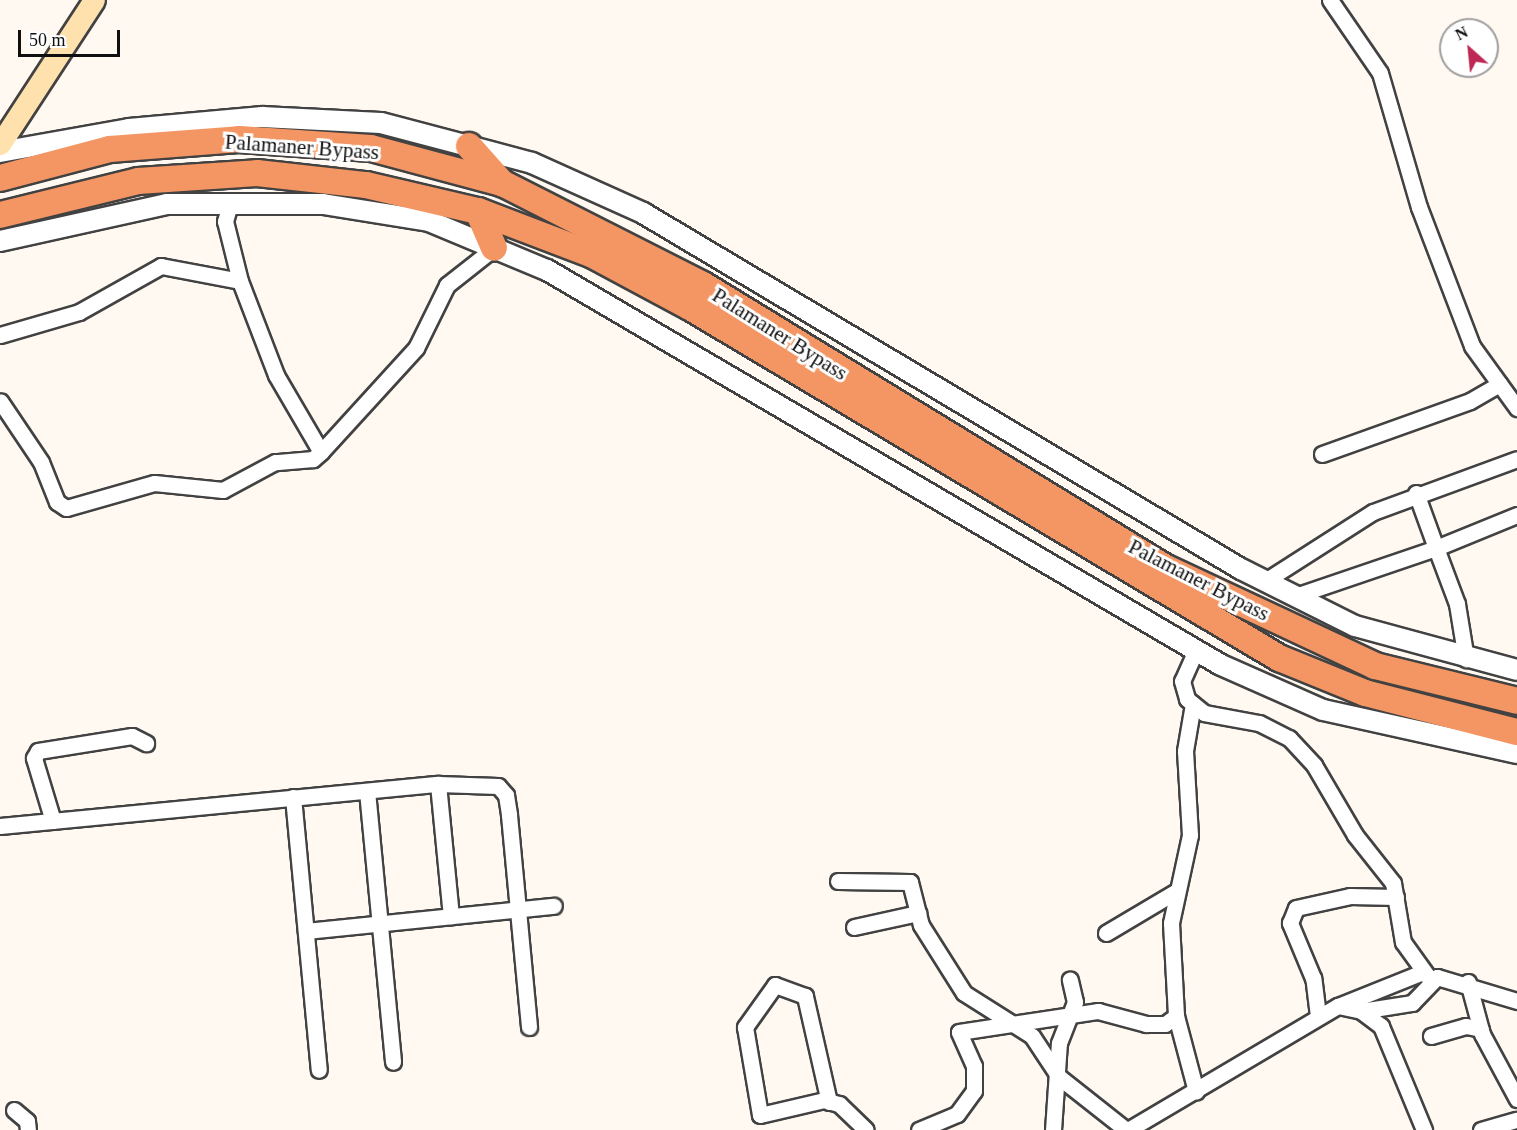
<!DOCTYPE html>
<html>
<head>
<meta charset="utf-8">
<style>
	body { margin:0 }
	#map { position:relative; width:1517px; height:1130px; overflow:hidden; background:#fff9f1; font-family:"Times New Roman",serif }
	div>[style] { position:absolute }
	.roads { filter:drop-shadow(2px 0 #424242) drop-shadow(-2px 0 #424242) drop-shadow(0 2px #424242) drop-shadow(0 -2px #424242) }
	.minor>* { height:15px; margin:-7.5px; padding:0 7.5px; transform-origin:7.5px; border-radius:7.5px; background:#fff }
	.tertiary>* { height:20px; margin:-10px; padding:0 10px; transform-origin:10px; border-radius:10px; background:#fff }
	.secondary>* { height:21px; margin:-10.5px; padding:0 10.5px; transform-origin:10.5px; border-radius:10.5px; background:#fee1ad }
	.trunk>* { height:26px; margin:-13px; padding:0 13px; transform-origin:13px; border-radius:13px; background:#f49663 }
	span { translate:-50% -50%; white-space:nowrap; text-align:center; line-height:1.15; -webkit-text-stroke:6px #fff; paint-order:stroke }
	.street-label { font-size:21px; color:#0f0f0f }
	.north { position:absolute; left:1439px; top:18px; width:60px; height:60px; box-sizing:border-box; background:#fff; border:2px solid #9f9f9f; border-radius:50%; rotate:333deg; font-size:16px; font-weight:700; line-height:24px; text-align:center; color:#0f0f0f }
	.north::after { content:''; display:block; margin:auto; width:21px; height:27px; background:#be2854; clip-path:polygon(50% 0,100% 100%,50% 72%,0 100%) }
	.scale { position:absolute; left:18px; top:30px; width:102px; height:27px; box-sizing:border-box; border:3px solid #0f0f0f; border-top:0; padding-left:8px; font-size:18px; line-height:21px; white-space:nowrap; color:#0f0f0f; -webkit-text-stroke:4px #fff; paint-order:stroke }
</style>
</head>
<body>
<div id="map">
	<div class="roads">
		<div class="minor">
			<div style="left:1330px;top:0;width:88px;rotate:55.6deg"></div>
			<div style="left:1380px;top:73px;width:140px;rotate:73.8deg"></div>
			<div style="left:1419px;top:207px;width:149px;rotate:69.1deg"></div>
			<div style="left:1472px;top:346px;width:77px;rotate:54deg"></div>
			<div style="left:230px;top:204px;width:18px;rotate:106deg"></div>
			<div style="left:225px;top:221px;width:62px;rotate:76deg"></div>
			<div style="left:0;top:335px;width:82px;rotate:-16.2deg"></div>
			<div style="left:79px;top:312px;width:94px;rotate:-29.3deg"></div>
			<div style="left:161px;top:266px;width:80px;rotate:10.8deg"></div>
			<div style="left:240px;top:281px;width:101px;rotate:69deg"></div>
			<div style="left:276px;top:375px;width:89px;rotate:59.7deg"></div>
			<div style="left:321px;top:452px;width:11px;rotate:139deg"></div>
			<div style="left:313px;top:459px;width:38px;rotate:175deg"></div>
			<div style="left:275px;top:462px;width:59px;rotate:151.7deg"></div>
			<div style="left:223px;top:490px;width:69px;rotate:-174.2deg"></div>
			<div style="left:154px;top:483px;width:91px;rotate:164.1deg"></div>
			<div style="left:66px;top:508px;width:11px;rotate:-146deg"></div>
			<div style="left:57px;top:502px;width:43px;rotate:-111.8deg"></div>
			<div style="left:41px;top:462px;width:73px;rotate:-123.9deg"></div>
			<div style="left:321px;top:452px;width:141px;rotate:-47.6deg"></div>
			<div style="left:416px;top:348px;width:70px;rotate:-63.8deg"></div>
			<div style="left:447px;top:285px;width:60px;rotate:-38.2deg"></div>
			<div style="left:1322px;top:454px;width:157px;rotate:-19.7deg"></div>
			<div style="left:1470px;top:401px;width:34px;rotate:-30deg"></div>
			<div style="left:1416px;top:493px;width:59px;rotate:70deg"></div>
			<div style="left:1436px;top:548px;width:87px;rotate:-22.2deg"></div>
			<div style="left:1265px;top:581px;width:128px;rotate:-32.6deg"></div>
			<div style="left:1373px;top:512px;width:153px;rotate:-20.2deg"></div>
			<div style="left:1295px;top:596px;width:149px;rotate:-18.8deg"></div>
			<div style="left:1436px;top:548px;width:60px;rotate:69.4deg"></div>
			<div style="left:1457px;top:604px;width:56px;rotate:80.7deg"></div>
			<div style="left:1196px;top:650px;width:34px;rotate:114deg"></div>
			<div style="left:1182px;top:681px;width:19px;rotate:74deg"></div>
			<div style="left:1187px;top:699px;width:22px;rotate:39deg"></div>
			<div style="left:1204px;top:713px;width:56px;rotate:10.3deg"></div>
			<div style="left:1259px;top:723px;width:34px;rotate:27deg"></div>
			<div style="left:1289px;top:738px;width:37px;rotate:47deg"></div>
			<div style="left:1314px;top:765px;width:81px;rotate:59.6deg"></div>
			<div style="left:1355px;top:835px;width:61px;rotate:51.6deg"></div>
			<div style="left:1393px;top:883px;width:60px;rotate:80.4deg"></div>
			<div style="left:1403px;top:942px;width:48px;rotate:54.3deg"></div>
			<div style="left:1193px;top:704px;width:48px;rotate:99.7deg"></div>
			<div style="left:1185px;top:751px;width:84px;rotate:86.6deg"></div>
			<div style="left:1190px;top:835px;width:90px;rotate:102.2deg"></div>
			<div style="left:1171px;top:923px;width:93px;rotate:86.9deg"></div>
			<div style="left:1176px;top:1016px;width:78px;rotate:75.1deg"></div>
			<div style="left:438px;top:784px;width:133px;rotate:84.4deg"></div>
			<div style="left:367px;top:791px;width:272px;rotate:84.5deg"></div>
			<div style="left:293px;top:797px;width:274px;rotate:84.6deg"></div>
			<div style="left:53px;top:821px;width:66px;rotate:-106.8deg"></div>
			<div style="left:34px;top:758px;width:8px;rotate:-60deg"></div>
			<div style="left:38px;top:751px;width:95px;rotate:-9.1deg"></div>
			<div style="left:132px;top:736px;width:16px;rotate:27deg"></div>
			<div style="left:0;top:826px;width:440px;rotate:-5.5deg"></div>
			<div style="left:438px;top:784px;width:60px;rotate:1.9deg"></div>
			<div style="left:498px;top:786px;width:12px;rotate:48deg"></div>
			<div style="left:506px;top:795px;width:20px;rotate:81deg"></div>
			<div style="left:509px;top:815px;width:213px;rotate:84.6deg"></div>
			<div style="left:838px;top:881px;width:72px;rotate:0.8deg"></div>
			<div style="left:910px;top:882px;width:44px;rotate:75.7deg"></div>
			<div style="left:921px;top:925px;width:80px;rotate:57.7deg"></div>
			<div style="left:964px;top:993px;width:80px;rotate:32.3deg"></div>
			<div style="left:1032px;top:1036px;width:49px;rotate:56.6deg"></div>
			<div style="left:1059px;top:1077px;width:85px;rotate:38.3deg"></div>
			<div style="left:854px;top:927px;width:66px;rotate:-12.3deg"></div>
			<div style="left:306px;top:931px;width:249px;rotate:-5.8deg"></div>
			<div style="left:1106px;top:933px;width:80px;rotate:-30.7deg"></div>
			<div style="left:1468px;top:982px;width:54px;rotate:74.9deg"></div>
			<div style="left:1482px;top:1034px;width:74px;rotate:61.7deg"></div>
			<div style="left:1338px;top:1006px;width:92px;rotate:-21.8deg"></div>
			<div style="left:1361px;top:1011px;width:52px;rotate:-8.9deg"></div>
			<div style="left:1412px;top:1003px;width:36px;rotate:-46deg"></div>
			<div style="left:1437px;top:977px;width:84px;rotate:16.7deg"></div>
			<div style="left:1318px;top:1016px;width:38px;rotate:-97deg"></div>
			<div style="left:1313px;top:978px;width:60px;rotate:-112.7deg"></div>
			<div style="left:1290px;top:923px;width:16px;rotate:-68deg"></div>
			<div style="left:1296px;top:908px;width:55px;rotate:-12.5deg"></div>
			<div style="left:1350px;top:896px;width:46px;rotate:1.2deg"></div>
			<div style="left:1431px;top:1036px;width:36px;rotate:-16deg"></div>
			<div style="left:1466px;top:1026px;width:15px;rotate:11deg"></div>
			<div style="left:829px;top:1102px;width:109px;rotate:-102.8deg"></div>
			<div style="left:805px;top:996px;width:32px;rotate:-160deg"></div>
			<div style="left:775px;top:985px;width:52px;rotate:125.5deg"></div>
			<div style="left:745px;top:1027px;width:89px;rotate:80.3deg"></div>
			<div style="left:760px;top:1115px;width:66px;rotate:-13.2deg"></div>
			<div style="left:824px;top:1100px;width:16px;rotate:15deg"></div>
			<div style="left:839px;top:1104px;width:37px;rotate:44deg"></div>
			<div style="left:14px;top:1110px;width:17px;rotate:40deg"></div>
			<div style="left:27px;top:1121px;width:9px;rotate:84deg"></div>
			<div style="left:919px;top:1130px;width:41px;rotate:-22.8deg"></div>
			<div style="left:957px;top:1114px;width:29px;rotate:-54deg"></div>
			<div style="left:974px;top:1091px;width:25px;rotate:-90deg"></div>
			<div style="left:974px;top:1066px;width:37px;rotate:-114deg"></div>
			<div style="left:959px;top:1032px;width:141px;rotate:-8.6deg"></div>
			<div style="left:1098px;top:1011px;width:50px;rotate:15.2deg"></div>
			<div style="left:1146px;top:1024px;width:19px"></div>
			<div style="left:1165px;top:1024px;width:14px;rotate:-36deg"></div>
			<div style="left:1053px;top:1130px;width:87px;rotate:-86.1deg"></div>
			<div style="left:1059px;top:1043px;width:44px;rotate:-68.7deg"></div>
			<div style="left:1075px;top:1002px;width:23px;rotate:-103deg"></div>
			<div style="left:1128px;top:1130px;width:244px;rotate:-30.6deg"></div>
			<div style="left:1338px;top:1006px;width:24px;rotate:12deg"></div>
			<div style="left:1361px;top:1011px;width:25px;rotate:37deg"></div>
			<div style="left:1381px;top:1026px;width:113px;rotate:67.5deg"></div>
			<div style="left:1481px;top:1130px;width:37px;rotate:-16deg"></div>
		</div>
		<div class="tertiary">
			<div style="left:0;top:152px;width:131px;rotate:-10.1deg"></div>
			<div style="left:129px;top:129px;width:134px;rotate:-5.2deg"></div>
			<div style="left:262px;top:117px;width:119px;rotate:2.9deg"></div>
			<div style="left:381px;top:123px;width:156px;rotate:14.8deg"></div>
			<div style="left:532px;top:163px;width:122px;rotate:24.2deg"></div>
			<div style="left:643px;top:213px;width:696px;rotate:30.77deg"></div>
			<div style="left:1241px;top:569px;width:127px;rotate:26.6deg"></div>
			<div style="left:1355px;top:626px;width:168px;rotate:15.2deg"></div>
			<div style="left:0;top:241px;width:171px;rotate:-12.5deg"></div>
			<div style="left:167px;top:204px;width:156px"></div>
			<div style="left:323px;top:204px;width:107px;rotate:9.1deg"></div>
			<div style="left:429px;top:221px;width:128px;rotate:22.6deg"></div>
			<div style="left:547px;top:270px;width:781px;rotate:30.37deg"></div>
			<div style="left:1221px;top:665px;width:111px;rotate:23.8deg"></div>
			<div style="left:1323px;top:710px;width:199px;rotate:12.5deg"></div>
		</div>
		<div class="secondary">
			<div style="left:0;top:144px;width:172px;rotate:-56.9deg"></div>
		</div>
		<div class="trunk">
			<div style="left:469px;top:146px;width:50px;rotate:48.3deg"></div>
			<div style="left:0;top:178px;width:114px;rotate:-14.8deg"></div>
			<div style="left:110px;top:149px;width:129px;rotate:-4.4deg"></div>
			<div style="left:239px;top:139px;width:132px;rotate:3.9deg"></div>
			<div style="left:371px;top:148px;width:136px;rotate:15deg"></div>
			<div style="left:502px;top:183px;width:225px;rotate:26.9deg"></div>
			<div style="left:703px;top:285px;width:540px;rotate:31.45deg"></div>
			<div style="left:1164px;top:567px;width:233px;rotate:25.1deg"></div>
			<div style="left:1375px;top:666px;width:146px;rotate:13.8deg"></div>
			<div style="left:478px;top:211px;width:40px;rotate:66.6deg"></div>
			<div style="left:0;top:215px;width:142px;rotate:-13.8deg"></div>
			<div style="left:138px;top:181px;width:119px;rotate:-3.8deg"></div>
			<div style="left:257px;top:173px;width:110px;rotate:6.3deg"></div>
			<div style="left:366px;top:185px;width:115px;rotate:13.1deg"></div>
			<div style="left:478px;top:211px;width:123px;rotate:20.9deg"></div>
			<div style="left:593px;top:255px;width:110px;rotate:28.2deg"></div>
			<div style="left:690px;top:307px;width:686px;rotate:30.79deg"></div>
			<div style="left:1279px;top:658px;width:93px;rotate:22.1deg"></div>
			<div style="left:1365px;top:693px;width:157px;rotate:14.4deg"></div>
		</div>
	</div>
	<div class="street-label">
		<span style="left:302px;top:147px;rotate:4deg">Palamaner Bypass</span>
		<span style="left:780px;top:334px;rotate:32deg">Palamaner Bypass</span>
		<span style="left:1199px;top:580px;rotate:27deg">Palamaner Bypass</span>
	</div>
	<div class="north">N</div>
	<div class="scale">50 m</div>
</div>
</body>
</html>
